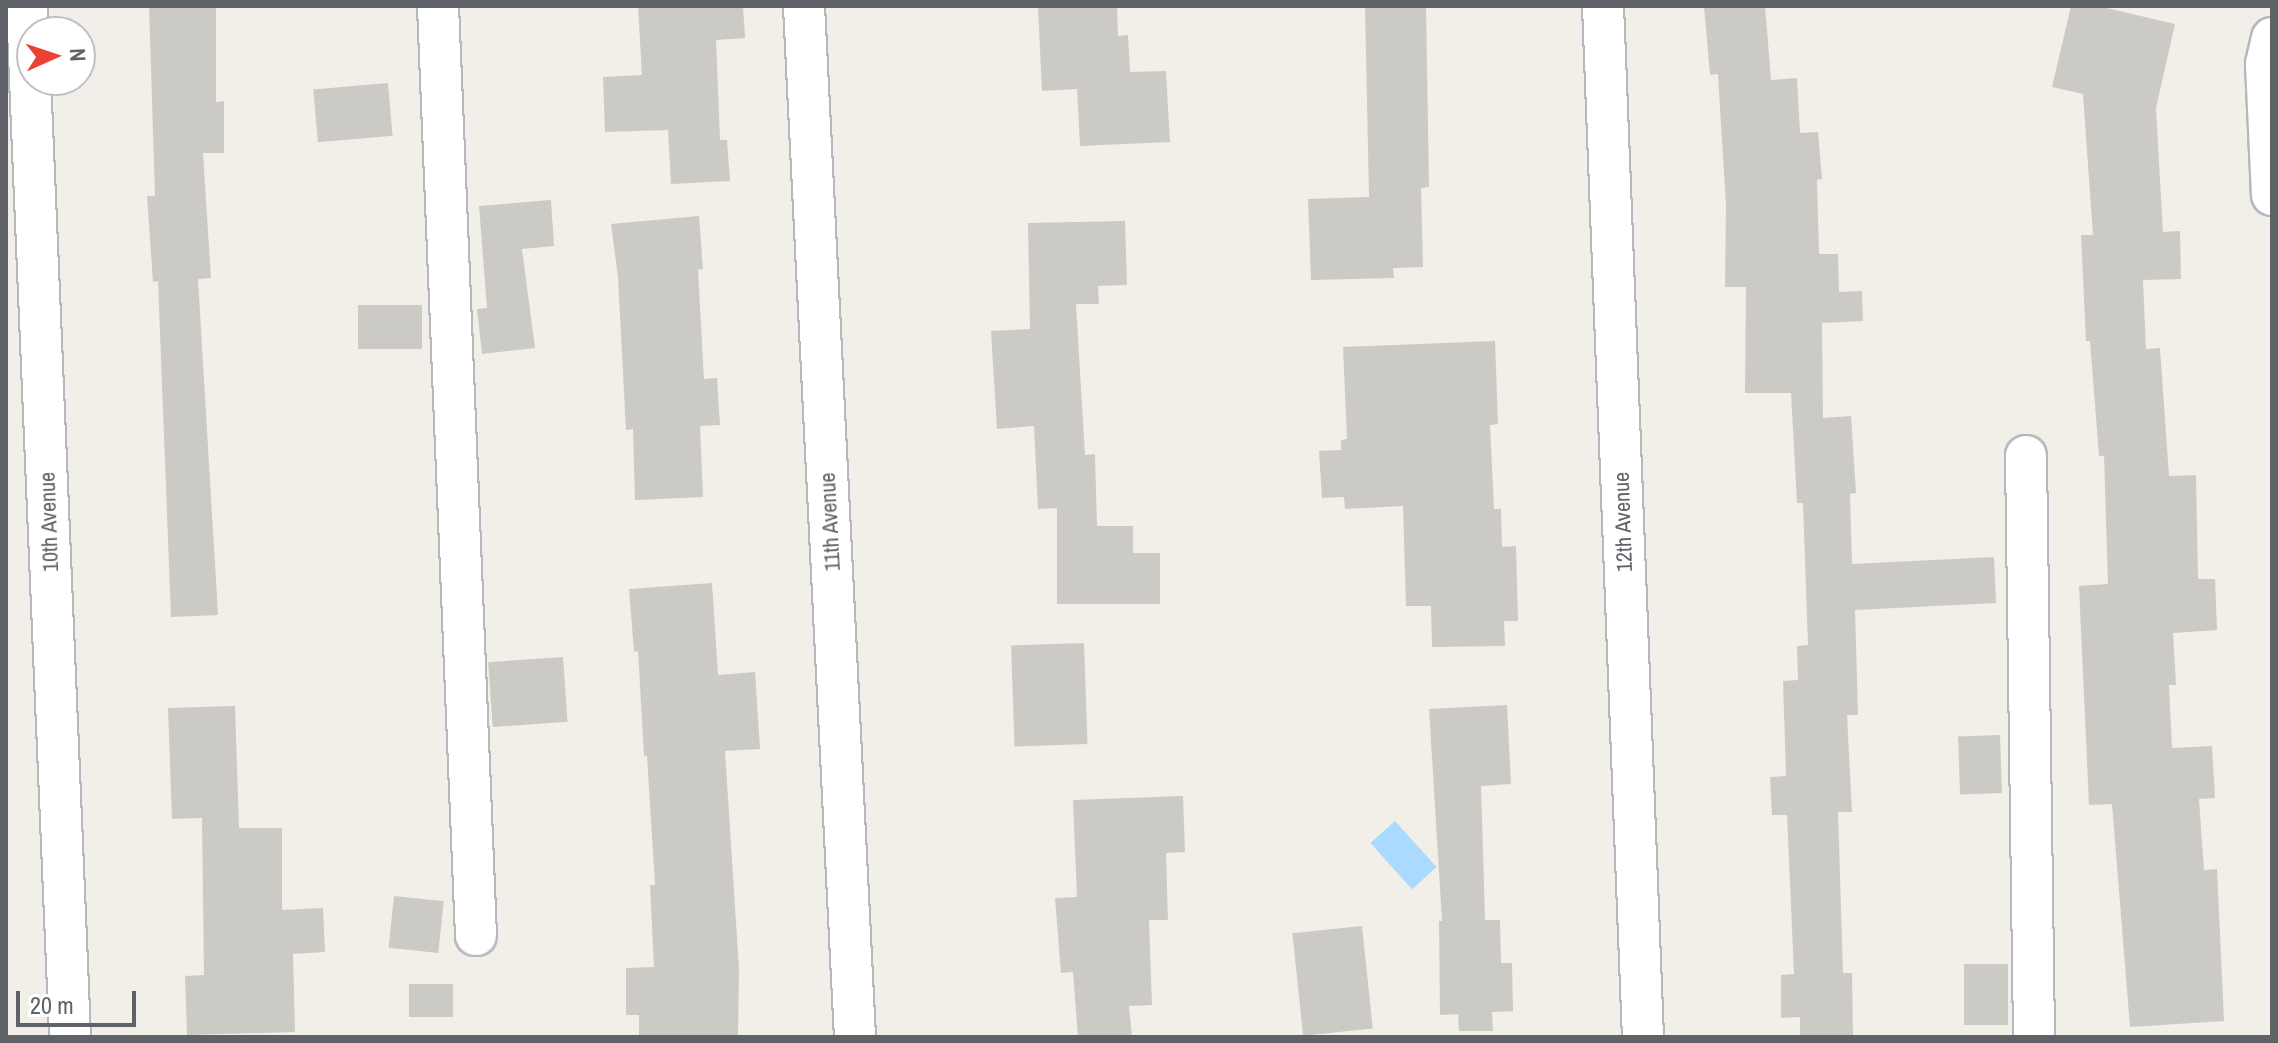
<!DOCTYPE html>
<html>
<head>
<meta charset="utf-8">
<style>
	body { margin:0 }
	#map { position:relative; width:2278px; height:1043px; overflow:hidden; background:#f1efe8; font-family:"Archivo Narrow",sans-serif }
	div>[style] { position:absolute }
	.water>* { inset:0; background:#aadaff; transform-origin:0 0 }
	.building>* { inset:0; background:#cccac5; transform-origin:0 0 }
	.roads { filter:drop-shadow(2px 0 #b5b8bc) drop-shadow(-2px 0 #b5b8bc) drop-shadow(0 2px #b5b8bc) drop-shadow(0 -2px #b5b8bc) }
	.minor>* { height:40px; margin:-20px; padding:0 20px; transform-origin:20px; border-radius:20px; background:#fff }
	span { translate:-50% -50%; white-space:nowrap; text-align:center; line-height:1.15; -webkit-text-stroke:8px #fff; paint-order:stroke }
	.street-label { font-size:22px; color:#5f6368 }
	.frame { position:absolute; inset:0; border:8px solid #5f6368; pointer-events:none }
	.north { position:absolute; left:16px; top:16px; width:80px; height:80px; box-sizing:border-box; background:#fff; border:2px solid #bfc1c3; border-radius:50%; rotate:87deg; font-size:22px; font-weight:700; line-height:32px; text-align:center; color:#5f6368 }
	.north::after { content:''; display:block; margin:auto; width:28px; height:36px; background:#ea4335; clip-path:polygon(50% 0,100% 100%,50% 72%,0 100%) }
	.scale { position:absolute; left:16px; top:991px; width:120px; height:36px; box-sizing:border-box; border:4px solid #5f6368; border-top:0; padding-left:10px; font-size:24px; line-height:28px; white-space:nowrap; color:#5f6368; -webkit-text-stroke:6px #fff; paint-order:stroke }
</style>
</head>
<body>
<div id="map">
	<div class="water">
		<div style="left:1395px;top:821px;width:62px;height:33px;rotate:48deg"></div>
	</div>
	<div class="building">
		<div style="clip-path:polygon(149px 6px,216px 6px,216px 102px,224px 101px,224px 153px,203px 153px,211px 278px,198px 279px,218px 615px,171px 617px,158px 281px,153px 282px,147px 196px,155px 196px)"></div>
		<div style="clip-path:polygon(638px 6px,743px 6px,745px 38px,716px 40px,720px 140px,727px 140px,730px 181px,671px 184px,668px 130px,605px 132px,603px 77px,642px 75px)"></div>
		<div style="clip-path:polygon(1117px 6px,1118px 36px,1128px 35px,1130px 72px,1166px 71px,1170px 142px,1080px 146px,1077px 89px,1042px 91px,1038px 8px)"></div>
		<div style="clip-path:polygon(1365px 6px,1426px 6px,1429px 187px,1421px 188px,1423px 267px,1393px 268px,1394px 278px,1311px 280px,1308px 199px,1369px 197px)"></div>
		<div style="clip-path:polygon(1704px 6px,1765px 6px,1771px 80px,1797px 78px,1800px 133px,1818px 132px,1822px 179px,1817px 180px,1819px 254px,1838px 254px,1839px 292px,1862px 291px,1863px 321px,1822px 323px,1823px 418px,1851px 416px,1856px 493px,1850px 494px,1852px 564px,1994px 557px,1996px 603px,1855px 610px,1858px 715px,1847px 715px,1852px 812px,1838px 812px,1843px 973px,1852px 973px,1853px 1037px,1800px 1037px,1800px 1017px,1781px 1018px,1781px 975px,1794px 974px,1787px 815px,1772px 815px,1770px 777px,1786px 776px,1783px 681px,1798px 680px,1797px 646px,1808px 645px,1803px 503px,1797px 503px,1791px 393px,1745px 393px,1746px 287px,1725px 287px,1726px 205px,1718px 74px,1710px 75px)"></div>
		<div style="clip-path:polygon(2071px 6px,2098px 6px,2175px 24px,2156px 108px,2163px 232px,2180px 231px,2181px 279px,2143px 280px,2146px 349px,2160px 348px,2169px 476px,2196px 475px,2198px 579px,2215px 579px,2217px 630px,2173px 633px,2176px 685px,2169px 685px,2172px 748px,2212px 746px,2215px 798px,2199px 799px,2204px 870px,2217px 869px,2224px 1021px,2130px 1027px,2112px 804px,2089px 805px,2079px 586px,2108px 584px,2104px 456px,2099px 456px,2090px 341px,2086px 341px,2081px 235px,2093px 235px,2083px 94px,2052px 87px)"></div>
		<div style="left:388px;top:83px;width:53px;height:75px;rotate:85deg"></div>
		<div style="clip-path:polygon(551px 200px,554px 246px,522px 249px,535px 348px,482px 354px,477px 309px,487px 308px,479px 206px)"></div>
		<div style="clip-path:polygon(699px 216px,703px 269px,698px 270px,704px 379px,717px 378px,720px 425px,700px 426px,703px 497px,635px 500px,633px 429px,626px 430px,618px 277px,611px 224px)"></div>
		<div style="clip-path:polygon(1125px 221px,1127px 285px,1098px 286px,1099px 304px,1076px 304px,1085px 455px,1095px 454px,1097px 526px,1133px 526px,1133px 553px,1160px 553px,1160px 604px,1057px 604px,1057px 508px,1038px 509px,1034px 426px,997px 429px,991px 331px,1030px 329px,1028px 223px)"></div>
		<div style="left:422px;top:305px;width:44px;height:64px;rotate:90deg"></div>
		<div style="clip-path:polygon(1495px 341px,1498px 424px,1490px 425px,1494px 509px,1501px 509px,1502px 547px,1516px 546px,1518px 621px,1504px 621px,1505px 646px,1432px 647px,1431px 606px,1406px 606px,1403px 506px,1345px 509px,1344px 497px,1322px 498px,1319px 451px,1341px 450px,1341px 440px,1347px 439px,1343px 347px)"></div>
		<div style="clip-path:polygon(712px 583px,718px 675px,755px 672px,760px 749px,725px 751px,739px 969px,738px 1037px,639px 1037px,639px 1015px,626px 1015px,626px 968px,654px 967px,650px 885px,655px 885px,647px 756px,644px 756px,638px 651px,634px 652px,629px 589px)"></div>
		<div style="left:1084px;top:643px;width:101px;height:73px;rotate:88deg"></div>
		<div style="left:563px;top:657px;width:65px;height:75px;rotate:86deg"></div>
		<div style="clip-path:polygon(1507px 705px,1511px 784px,1481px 786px,1485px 920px,1500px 920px,1501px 963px,1512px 963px,1513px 1011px,1492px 1012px,1493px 1031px,1459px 1031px,1458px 1014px,1440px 1015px,1439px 921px,1442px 921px,1429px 709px)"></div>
		<div style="clip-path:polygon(235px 706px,239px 828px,282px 828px,282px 910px,323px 908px,325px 952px,293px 954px,295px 1032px,187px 1035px,185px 976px,204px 975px,202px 818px,172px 819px,168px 708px)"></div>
		<div style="left:2000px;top:735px;width:58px;height:42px;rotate:88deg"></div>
		<div style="clip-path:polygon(1183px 796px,1185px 852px,1166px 853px,1168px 920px,1149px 920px,1152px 1005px,1129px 1006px,1132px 1037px,1078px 1037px,1073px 972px,1061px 973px,1055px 898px,1077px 897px,1073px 800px)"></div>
		<div style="left:394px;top:896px;width:50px;height:52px;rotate:6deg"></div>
		<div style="left:1362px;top:926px;width:103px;height:70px;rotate:84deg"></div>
		<div style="left:2008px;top:964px;width:61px;height:44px;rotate:90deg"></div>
		<div style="left:409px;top:984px;width:44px;height:33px"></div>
	</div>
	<div class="roads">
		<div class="minor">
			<div style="left:27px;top:6px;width:1032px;rotate:87.61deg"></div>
			<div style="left:438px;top:6px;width:930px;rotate:87.66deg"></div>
			<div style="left:804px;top:6px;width:1032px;rotate:87.17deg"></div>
			<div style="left:1603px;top:6px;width:1032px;rotate:87.78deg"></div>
			<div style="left:2272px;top:38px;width:27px;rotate:103deg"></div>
			<div style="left:2266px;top:64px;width:131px;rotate:87.4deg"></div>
			<div style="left:2026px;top:456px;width:581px;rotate:89.21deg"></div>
		</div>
	</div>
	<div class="street-label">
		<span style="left:49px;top:522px;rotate:-92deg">10th Avenue</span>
		<span style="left:830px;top:522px;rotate:-93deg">11th Avenue</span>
		<span style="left:1623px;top:522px;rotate:-92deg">12th Avenue</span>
	</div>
	<div class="frame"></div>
	<div class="north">N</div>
	<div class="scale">20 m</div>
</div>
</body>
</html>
